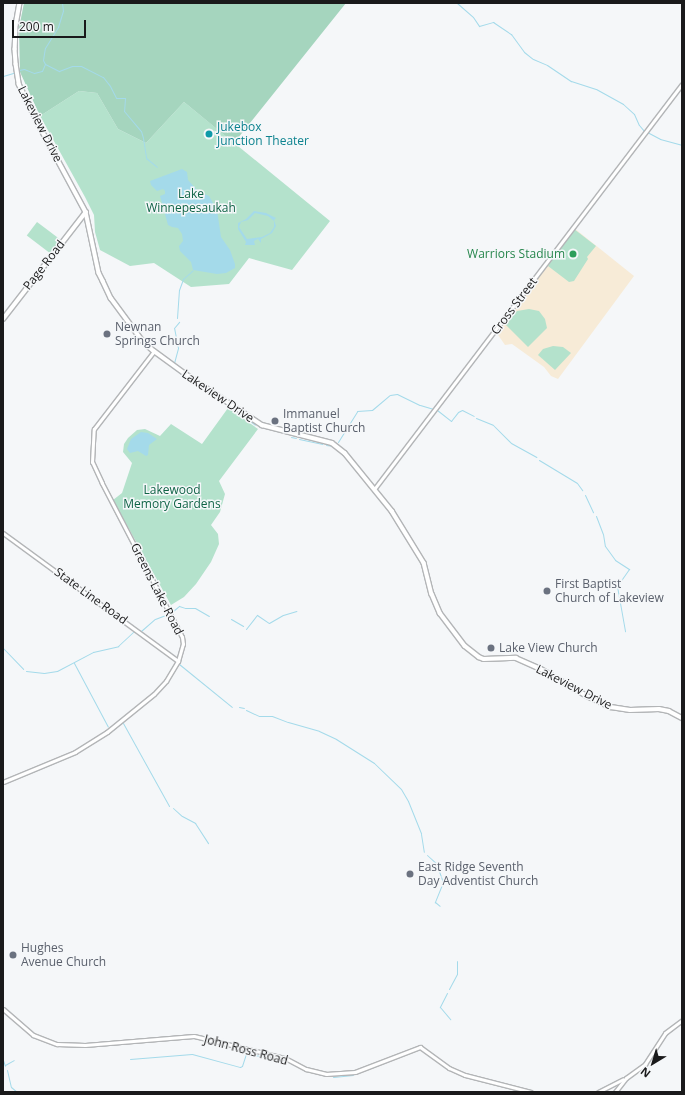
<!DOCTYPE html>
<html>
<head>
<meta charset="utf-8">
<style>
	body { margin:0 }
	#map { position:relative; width:685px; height:1095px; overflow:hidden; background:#f5f7f9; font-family:"Open Sans",sans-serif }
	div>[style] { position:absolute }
	.education>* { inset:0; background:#f7ebd7 }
	.green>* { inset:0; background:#b4e2cc; transform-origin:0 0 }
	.forest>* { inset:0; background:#a5d5be }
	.water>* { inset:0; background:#a4daea }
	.stream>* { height:1px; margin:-0.5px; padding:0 0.5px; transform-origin:0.5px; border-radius:0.5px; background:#a4daea }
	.roads { filter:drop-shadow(1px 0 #b3b5b7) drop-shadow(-1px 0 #b3b5b7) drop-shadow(0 1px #b3b5b7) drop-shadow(0 -1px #b3b5b7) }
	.minor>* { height:3px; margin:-1.5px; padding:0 1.5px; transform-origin:1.5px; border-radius:1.5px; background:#fff }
	.major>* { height:3.5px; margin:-1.75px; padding:0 1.75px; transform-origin:1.75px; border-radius:1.75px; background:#fff }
	.dots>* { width:11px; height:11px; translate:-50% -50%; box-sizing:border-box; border:2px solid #f5f7f9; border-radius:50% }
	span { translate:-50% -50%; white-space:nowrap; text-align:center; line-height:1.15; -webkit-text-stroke:3px #f5f7f9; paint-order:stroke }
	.street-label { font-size:12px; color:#1a1a1b }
	.culture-label { font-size:12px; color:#0d838f }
	.left { translate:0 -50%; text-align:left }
	.park-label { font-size:12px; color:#106447 }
	.leisure-label { font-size:12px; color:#27864d }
	.right { translate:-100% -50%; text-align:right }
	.worship-label { font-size:12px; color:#5b616d }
	.frame { position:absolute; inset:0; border:4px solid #1a1a1b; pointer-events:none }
	.north { position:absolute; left:633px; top:1043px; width:40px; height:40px; -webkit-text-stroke:3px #f5f7f9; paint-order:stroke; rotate:218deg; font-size:11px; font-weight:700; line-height:16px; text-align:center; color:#1a1a1b }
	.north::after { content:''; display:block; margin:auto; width:14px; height:18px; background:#1a1a1b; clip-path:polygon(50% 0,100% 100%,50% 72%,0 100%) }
	.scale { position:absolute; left:12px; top:20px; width:74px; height:18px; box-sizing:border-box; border:2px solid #1a1a1b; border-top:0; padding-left:5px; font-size:12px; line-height:14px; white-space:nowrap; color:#1a1a1b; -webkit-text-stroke:3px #f5f7f9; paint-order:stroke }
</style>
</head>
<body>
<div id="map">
	<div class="education">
		<div style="clip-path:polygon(574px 228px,634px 276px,558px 379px,551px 376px,544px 367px,512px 344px,505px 345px,496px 332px)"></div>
	</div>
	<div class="green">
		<div style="clip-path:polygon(79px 91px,97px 93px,118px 129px,146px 143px,184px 102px,330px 221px,292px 270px,249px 258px,229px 284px,191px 287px,154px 263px,130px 266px,100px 250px,95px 232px,94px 215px,85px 197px,40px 116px)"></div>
		<div style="left:37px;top:222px;width:30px;height:17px;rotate:37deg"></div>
		<div style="clip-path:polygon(574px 229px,596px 246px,587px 257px,588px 259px,574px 281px,569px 282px,548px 266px)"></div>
		<div style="clip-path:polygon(529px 309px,539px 311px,545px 319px,547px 328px,528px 347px,505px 324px,517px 311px)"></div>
		<div style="clip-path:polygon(553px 346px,563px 347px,571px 353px,555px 370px,538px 355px,543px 349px)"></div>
		<div style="clip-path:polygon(228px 408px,258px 429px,219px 481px,225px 494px,220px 512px,211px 525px,218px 534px,219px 544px,211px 562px,196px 584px,184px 597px,171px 605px,113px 500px,122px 493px,132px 463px,123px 452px,124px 444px,128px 438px,137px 430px,145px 429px,160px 436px,171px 424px,202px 444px)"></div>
	</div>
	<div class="forest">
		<div style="clip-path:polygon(24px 3px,346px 3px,234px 143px,184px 102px,146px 143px,118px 129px,97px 93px,79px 91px,40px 116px,20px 72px,19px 28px)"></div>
	</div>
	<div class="water">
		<div style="clip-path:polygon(182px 169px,187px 172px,188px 180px,199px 192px,209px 196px,217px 210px,221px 237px,230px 250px,235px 264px,235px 268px,226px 273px,217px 274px,193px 270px,191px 262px,180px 251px,179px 246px,183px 241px,182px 234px,178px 228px,172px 227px,168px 225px,160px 196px,165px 194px,165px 191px,163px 189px,157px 191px,151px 185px,150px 181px)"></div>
		<div style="clip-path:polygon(evenodd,254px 211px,266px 213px,276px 218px,274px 220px,276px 226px,272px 233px,261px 239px,261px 243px,258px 239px,254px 241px,255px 245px,245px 245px,246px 242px,238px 229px,238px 223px,246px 219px,254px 211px,255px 213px,268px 216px,274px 221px,274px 227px,270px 233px,262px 237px,247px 239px,239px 227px,241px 222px,248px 220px,255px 213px)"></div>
		<div style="clip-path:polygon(141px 432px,148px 433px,157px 439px,149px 445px,148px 455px,146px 456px,138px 451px,130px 453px,127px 449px,131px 439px)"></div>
	</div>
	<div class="stream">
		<div style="left:457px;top:3px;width:21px;rotate:41deg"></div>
		<div style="left:473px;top:17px;width:11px;rotate:56deg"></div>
		<div style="left:479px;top:26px;width:15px;rotate:-16deg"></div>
		<div style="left:493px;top:22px;width:22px;rotate:34deg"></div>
		<div style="left:511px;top:34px;width:22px;rotate:54deg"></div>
		<div style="left:524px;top:52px;width:11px;rotate:38deg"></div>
		<div style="left:533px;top:59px;width:15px;rotate:23deg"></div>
		<div style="left:547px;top:65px;width:29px;rotate:34deg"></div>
		<div style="left:571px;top:81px;width:26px;rotate:18deg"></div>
		<div style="left:596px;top:89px;width:31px;rotate:29deg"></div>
		<div style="left:623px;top:104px;width:15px;rotate:42deg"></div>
		<div style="left:634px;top:114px;width:12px;rotate:66deg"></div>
		<div style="left:639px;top:125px;width:8px;rotate:50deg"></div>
		<div style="left:45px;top:64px;width:16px;rotate:27deg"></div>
		<div style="left:59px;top:71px;width:14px;rotate:-21deg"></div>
		<div style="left:72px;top:66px;width:9px"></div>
		<div style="left:81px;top:66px;width:25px;rotate:27deg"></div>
		<div style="left:103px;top:77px;width:11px;rotate:52deg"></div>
		<div style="left:110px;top:86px;width:13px;rotate:63deg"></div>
		<div style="left:116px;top:98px;width:9px"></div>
		<div style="left:125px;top:98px;width:13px;rotate:94deg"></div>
		<div style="left:124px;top:111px;width:26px;rotate:50deg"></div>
		<div style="left:141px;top:131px;width:7px;rotate:74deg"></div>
		<div style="left:143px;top:138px;width:20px;rotate:81deg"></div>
		<div style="left:146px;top:158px;width:14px;rotate:39deg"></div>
		<div style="left:19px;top:70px;width:5px;rotate:-11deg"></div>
		<div style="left:24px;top:69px;width:11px;rotate:22deg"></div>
		<div style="left:34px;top:73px;width:8px;rotate:-14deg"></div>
		<div style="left:42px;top:71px;width:8px;rotate:-67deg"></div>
		<div style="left:45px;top:64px;width:4px;rotate:-117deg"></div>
		<div style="left:43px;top:60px;width:12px;rotate:-81deg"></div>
		<div style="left:45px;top:48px;width:25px;rotate:-58deg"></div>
		<div style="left:58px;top:27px;width:17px;rotate:-73deg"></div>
		<div style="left:63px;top:11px;width:8px;rotate:-97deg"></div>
		<div style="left:3px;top:76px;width:14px;rotate:-17deg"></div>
		<div style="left:647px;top:132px;width:15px;rotate:28deg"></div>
		<div style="left:660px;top:139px;width:23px;rotate:15deg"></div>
		<div style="left:177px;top:318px;width:28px;rotate:-86deg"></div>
		<div style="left:179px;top:290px;width:12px;rotate:-70deg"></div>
		<div style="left:183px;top:279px;width:13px;rotate:-42deg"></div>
		<div style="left:174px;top:363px;width:16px;rotate:-75deg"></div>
		<div style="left:178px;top:348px;width:20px;rotate:-101deg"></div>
		<div style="left:174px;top:328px;width:8px;rotate:-50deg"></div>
		<div style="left:173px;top:367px;width:11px;rotate:41deg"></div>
		<div style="left:184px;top:376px;width:22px;rotate:34deg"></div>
		<div style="left:206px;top:390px;width:33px;rotate:35deg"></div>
		<div style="left:437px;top:410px;width:18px;rotate:38deg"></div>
		<div style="left:451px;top:421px;width:11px;rotate:-52deg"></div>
		<div style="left:458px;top:412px;width:4px;rotate:-27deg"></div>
		<div style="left:462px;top:410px;width:13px;rotate:27deg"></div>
		<div style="left:238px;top:412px;width:21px;rotate:37deg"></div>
		<div style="left:476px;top:418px;width:18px;rotate:22deg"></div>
		<div style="left:493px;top:425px;width:25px;rotate:45deg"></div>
		<div style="left:511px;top:443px;width:29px;rotate:29deg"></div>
		<div style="left:291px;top:437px;width:5px;rotate:11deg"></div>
		<div style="left:299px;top:439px;width:24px;rotate:12deg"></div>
		<div style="left:338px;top:442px;width:36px;rotate:-58deg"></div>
		<div style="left:357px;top:411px;width:15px;rotate:-4deg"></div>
		<div style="left:372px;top:410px;width:23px;rotate:-40deg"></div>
		<div style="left:390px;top:395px;width:7px;rotate:-8deg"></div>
		<div style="left:397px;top:394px;width:25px;rotate:26deg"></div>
		<div style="left:420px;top:405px;width:14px;rotate:17deg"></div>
		<div style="left:326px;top:445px;width:7px;rotate:8deg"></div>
		<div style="left:539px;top:460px;width:44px;rotate:31.2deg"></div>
		<div style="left:577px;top:483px;width:9px;rotate:54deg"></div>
		<div style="left:585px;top:495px;width:19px;rotate:65deg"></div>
		<div style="left:596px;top:516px;width:19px;rotate:69deg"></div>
		<div style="left:603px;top:534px;width:12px;rotate:81deg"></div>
		<div style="left:605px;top:546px;width:17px;rotate:54deg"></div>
		<div style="left:615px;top:560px;width:17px;rotate:33deg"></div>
		<div style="left:629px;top:569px;width:21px;rotate:125deg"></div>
		<div style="left:617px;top:586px;width:46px;rotate:79.9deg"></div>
		<div style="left:173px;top:611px;width:8px;rotate:-40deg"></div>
		<div style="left:179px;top:606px;width:6px;rotate:18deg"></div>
		<div style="left:185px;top:608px;width:10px"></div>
		<div style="left:195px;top:608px;width:16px;rotate:30deg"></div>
		<div style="left:231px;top:619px;width:14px;rotate:30deg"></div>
		<div style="left:246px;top:629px;width:18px;rotate:-52deg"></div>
		<div style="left:257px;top:615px;width:14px;rotate:34deg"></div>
		<div style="left:269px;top:623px;width:16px;rotate:-30deg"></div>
		<div style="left:283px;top:615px;width:14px;rotate:-17deg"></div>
		<div style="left:141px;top:631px;width:18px;rotate:-41deg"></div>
		<div style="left:155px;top:619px;width:14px;rotate:-21deg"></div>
		<div style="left:3px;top:648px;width:29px;rotate:46deg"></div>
		<div style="left:74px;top:663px;width:72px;rotate:62deg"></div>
		<div style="left:179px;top:664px;width:68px;rotate:39.1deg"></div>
		<div style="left:26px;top:671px;width:18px;rotate:6deg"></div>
		<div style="left:44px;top:673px;width:13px;rotate:-9deg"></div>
		<div style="left:57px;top:671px;width:41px;rotate:-27.8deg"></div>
		<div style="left:93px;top:652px;width:26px;rotate:-13deg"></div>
		<div style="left:118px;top:646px;width:22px;rotate:-43deg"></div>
		<div style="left:239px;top:707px;width:5px;rotate:11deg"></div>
		<div style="left:246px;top:710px;width:14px;rotate:25deg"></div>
		<div style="left:259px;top:716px;width:13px"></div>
		<div style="left:272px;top:716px;width:17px;rotate:21deg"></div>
		<div style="left:288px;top:722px;width:32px;rotate:16deg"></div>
		<div style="left:319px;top:731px;width:19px;rotate:25deg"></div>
		<div style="left:336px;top:739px;width:45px;rotate:32.3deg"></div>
		<div style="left:374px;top:763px;width:37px;rotate:44deg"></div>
		<div style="left:401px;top:789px;width:14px;rotate:60deg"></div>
		<div style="left:408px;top:801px;width:35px;rotate:68deg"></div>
		<div style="left:421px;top:834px;width:18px;rotate:81deg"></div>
		<div style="left:123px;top:723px;width:95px;rotate:61deg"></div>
		<div style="left:113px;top:730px;width:6px;rotate:-45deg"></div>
		<div style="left:173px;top:808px;width:12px;rotate:42deg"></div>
		<div style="left:182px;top:816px;width:15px;rotate:28deg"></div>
		<div style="left:195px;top:823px;width:24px;rotate:57deg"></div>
		<div style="left:427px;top:855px;width:12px;rotate:42deg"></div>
		<div style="left:436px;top:863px;width:20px;rotate:70deg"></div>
		<div style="left:443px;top:882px;width:22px;rotate:112deg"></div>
		<div style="left:435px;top:902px;width:6px;rotate:39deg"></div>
		<div style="left:449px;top:989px;width:17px;rotate:-62deg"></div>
		<div style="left:457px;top:974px;width:13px;rotate:-90deg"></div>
		<div style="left:447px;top:993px;width:16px;rotate:117deg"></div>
		<div style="left:440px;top:1007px;width:16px;rotate:50deg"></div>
		<div style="left:130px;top:1059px;width:62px;rotate:-4.6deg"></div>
		<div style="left:192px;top:1054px;width:50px;rotate:15.2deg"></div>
		<div style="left:240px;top:1067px;width:2px;rotate:-27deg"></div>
		<div style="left:242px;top:1066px;width:13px;rotate:-72deg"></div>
		<div style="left:246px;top:1054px;width:34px;rotate:8deg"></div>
		<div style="left:3px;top:1060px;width:6px;rotate:72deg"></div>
		<div style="left:292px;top:1064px;width:32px;rotate:20deg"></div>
		<div style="left:5px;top:1065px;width:10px;rotate:-29deg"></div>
		<div style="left:7px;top:1070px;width:17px;rotate:77deg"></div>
		<div style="left:11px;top:1087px;width:8px;rotate:40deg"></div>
		<div style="left:327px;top:1076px;width:2px"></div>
		<div style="left:333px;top:1077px;width:20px;rotate:-6deg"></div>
	</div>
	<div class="roads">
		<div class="minor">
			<div style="left:375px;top:488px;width:507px;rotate:-52.77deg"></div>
			<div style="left:3px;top:533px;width:217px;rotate:36.2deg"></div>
			<div style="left:3px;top:782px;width:78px;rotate:-22.6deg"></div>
			<div style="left:75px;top:752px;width:38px;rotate:-32deg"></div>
			<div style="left:107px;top:732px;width:60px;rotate:-39deg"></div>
			<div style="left:154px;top:694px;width:18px;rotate:-47deg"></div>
			<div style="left:166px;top:681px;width:23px;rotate:-59deg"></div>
			<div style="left:178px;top:661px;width:18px;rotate:-74deg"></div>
			<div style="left:183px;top:644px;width:7px;rotate:-98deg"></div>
			<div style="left:182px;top:637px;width:174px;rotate:-117.5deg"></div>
			<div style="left:102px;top:483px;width:23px;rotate:-115deg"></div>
			<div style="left:92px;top:462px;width:33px;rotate:-87deg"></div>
			<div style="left:94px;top:429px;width:98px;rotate:-52.4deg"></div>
			<div style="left:3px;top:1009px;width:40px;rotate:41deg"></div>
			<div style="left:33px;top:1035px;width:26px;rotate:21deg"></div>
			<div style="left:57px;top:1044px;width:28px;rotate:2deg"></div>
			<div style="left:85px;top:1045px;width:109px;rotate:-4.7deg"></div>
			<div style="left:194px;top:1036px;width:94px;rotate:13.6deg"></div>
			<div style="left:285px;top:1058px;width:24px;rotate:28deg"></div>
			<div style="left:306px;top:1069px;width:21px;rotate:14deg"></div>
			<div style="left:326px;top:1074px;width:29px;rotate:-4deg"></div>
			<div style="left:355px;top:1072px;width:70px;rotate:-21deg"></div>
			<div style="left:420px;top:1047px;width:36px;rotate:36deg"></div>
			<div style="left:449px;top:1068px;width:17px;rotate:24deg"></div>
			<div style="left:465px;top:1075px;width:68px;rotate:14.4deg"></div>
			<div style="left:598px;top:1092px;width:28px;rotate:-27deg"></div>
			<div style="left:615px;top:1092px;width:18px;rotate:-52deg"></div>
			<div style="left:626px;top:1078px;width:24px;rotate:-36deg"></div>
			<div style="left:645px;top:1064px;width:37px;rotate:-57deg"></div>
			<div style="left:665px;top:1033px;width:21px;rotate:-37deg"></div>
		</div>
		<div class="major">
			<div style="left:20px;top:3px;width:22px;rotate:100deg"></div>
			<div style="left:16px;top:25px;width:24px;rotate:92deg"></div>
			<div style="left:15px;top:49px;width:15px;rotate:86deg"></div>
			<div style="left:16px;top:64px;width:20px;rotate:81deg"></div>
			<div style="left:19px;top:84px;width:43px;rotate:64deg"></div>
			<div style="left:38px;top:123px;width:101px;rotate:61.7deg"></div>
			<div style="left:86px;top:212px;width:62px;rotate:78deg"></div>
			<div style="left:99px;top:273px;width:9px;rotate:63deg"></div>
			<div style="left:103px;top:281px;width:19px;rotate:65deg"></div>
			<div style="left:111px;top:298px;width:52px;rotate:53.6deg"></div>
			<div style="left:142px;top:340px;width:16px;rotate:43deg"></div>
			<div style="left:154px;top:351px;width:37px;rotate:36deg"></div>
			<div style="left:184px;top:373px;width:94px;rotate:33.7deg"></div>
			<div style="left:262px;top:425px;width:72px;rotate:14.4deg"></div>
			<div style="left:332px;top:443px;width:16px;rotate:38deg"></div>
			<div style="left:345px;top:453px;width:75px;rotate:51deg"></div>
			<div style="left:392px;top:511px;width:61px;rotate:58.4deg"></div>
			<div style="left:424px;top:563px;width:32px;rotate:76deg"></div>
			<div style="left:432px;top:594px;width:21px;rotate:67deg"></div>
			<div style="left:440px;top:613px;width:41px;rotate:52.9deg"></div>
			<div style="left:465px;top:646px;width:18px;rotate:38deg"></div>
			<div style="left:479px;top:657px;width:5px;rotate:22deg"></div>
			<div style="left:484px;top:659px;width:32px;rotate:-2deg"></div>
			<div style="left:516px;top:658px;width:27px;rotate:24deg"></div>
			<div style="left:541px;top:669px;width:53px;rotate:30.4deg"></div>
			<div style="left:587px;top:696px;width:26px;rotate:25deg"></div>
			<div style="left:611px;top:707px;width:19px;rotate:9deg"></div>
			<div style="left:630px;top:710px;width:29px;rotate:-2deg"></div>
			<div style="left:659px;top:709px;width:10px;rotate:11deg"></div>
			<div style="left:669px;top:711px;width:15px;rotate:28deg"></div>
			<div style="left:3px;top:319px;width:135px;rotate:-52.2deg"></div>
		</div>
	</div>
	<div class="dots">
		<div style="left:209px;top:134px;background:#0f9aa8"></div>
		<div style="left:573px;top:254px;background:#2e9e5b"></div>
		<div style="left:107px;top:334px;background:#6b7280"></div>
		<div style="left:275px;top:421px;background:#6b7280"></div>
		<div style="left:547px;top:591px;background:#6b7280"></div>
		<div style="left:491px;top:648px;background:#6b7280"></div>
		<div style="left:410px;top:874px;background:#6b7280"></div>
		<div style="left:13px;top:955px;background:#6b7280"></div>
	</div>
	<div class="street-label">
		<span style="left:40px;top:124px;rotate:63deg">Lakeview Drive</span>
		<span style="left:44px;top:265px;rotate:-52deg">Page Road</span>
		<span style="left:514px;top:306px;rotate:-53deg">Cross Street</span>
		<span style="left:218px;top:396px;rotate:34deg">Lakeview Drive</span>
		<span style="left:157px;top:589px;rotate:63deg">Greens Lake Road</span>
		<span style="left:91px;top:596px;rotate:36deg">State Line Road</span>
		<span style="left:574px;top:687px;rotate:27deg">Lakeview Drive</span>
		<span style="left:246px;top:1050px;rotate:15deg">John Ross Road</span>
	</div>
	<div class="culture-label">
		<span class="left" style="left:217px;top:134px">Jukebox<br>Junction Theater</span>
	</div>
	<div class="park-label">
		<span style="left:191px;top:201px">Lake<br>Winnepesaukah</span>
		<span style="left:172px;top:497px">Lakewood<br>Memory Gardens</span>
	</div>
	<div class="leisure-label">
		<span class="right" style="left:565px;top:254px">Warriors Stadium</span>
	</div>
	<div class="worship-label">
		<span class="left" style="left:115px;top:334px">Newnan<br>Springs Church</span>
		<span class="left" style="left:283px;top:421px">Immanuel<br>Baptist Church</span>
		<span class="left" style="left:555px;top:591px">First Baptist<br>Church of Lakeview</span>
		<span class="left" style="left:499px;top:648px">Lake View Church</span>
		<span class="left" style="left:418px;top:874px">East Ridge Seventh<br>Day Adventist Church</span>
		<span class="left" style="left:21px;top:955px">Hughes<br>Avenue Church</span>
	</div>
	<div class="frame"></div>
	<div class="north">N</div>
	<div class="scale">200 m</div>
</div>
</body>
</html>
